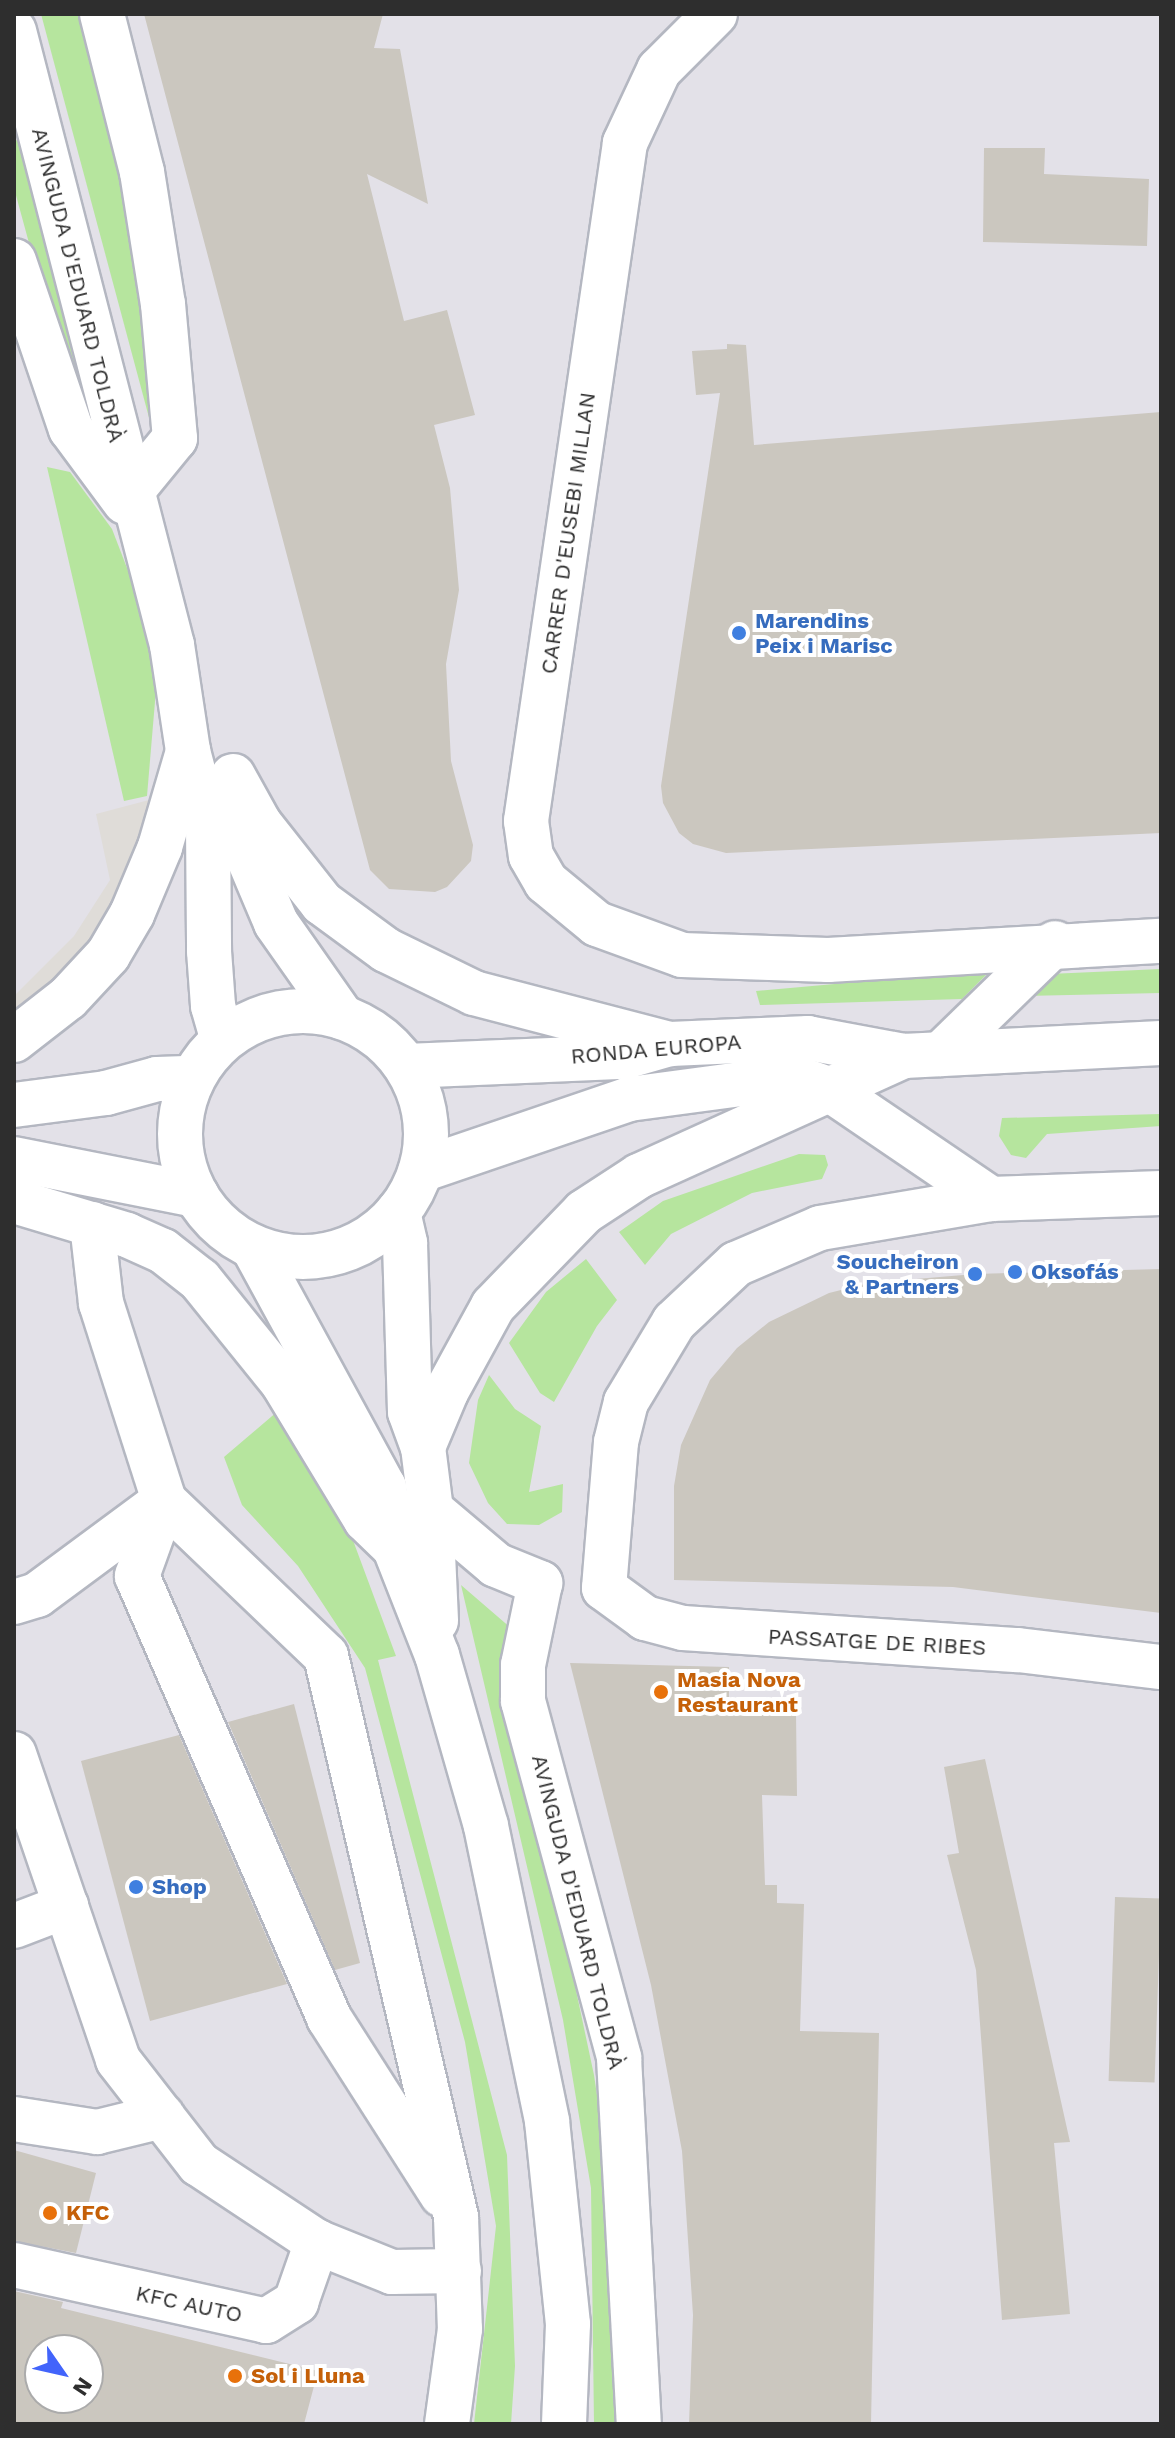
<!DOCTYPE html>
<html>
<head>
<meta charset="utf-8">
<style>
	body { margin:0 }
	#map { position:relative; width:1175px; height:2438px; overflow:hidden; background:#efe9e1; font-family:"Work Sans",sans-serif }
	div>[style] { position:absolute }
	.industrial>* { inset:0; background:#e3e1e8 }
	.green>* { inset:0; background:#b6e59e }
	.plaza>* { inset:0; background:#dfdcd8 }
	.building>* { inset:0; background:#cbc7bf; transform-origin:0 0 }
	.roads { filter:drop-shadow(2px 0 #b4b7c1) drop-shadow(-2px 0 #b4b7c1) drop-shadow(0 2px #b4b7c1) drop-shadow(0 -2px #b4b7c1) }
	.minor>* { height:44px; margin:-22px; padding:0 22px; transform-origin:22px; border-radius:22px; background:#fff }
	.minor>.ring { margin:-22px; padding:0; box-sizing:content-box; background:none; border:44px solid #fff; border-radius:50% }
	.dots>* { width:22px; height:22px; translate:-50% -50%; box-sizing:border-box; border:4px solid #fff; border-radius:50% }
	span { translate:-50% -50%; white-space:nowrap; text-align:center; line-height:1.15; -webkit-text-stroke:8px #fff; paint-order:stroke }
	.street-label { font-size:22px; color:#2e2e2e }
	.shop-label { font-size:22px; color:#366cbe; font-weight:700 }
	.left { translate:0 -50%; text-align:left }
	.right { translate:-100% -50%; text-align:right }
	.food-label { font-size:22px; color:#c56008; font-weight:700 }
	.frame { position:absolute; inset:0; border:16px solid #2e2e2e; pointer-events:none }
	.north { position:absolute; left:24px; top:2334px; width:80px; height:80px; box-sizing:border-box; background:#fff; border:2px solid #ababab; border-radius:50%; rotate:124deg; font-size:22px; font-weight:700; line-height:32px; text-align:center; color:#2e2e2e }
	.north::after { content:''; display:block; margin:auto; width:28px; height:36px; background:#4264fb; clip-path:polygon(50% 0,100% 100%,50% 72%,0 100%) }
</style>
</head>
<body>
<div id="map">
	<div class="industrial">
		<div style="clip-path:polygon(evenodd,14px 14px,1161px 14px,1161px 2424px,14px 2424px,14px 14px,40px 2350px,88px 2350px,88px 2398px,40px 2398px,40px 2350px)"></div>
	</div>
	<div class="green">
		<div style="clip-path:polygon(41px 14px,84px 14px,120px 172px,141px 299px,151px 425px)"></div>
		<div style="clip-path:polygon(14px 137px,24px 150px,100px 436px,72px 388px,29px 243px,14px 188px)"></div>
		<div style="clip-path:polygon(47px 467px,70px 472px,112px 529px,132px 581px,157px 678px,147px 796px,124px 801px)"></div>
		<div style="clip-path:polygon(1161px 969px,1161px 993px,1024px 996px,1049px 974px)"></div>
		<div style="clip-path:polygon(991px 970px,962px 999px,760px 1005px,756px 991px)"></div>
		<div style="clip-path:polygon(1161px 1114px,1161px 1126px,1047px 1134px,1026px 1158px,1011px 1155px,999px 1136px,1002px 1118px)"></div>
		<div style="clip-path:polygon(799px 1154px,825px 1155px,828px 1165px,822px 1179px,752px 1193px,671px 1234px,645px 1265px,619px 1232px,663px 1201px)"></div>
		<div style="clip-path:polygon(586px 1259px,617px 1300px,597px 1326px,554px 1402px,540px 1393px,509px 1343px,546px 1292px)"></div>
		<div style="clip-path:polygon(489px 1375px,515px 1409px,541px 1426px,529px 1492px,563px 1484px,562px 1512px,539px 1525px,507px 1524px,488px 1503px,469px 1463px,478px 1400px)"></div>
		<div style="clip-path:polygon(278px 1411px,351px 1535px,396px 1656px,378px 1660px,507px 2155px,515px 2366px,511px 2424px,474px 2424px,496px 2226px,465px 2042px,365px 1668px,298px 1566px,242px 1505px,224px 1457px)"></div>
		<div style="clip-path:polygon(461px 1585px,511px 1628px,558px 1906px,594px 2075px,616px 2224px,624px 2424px,594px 2424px,591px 2188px,563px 2020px)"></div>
	</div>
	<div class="plaza">
		<div style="clip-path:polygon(149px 800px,126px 895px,86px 956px,14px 1023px,14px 996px,74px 936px,110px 880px,96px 814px)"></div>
	</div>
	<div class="building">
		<div style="clip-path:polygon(144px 14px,383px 14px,374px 48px,400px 49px,428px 204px,367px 174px,404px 321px,447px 310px,475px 415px,434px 425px,450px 488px,459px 590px,446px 664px,451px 761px,473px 845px,471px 861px,447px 887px,435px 892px,389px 889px,370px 870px)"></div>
		<div style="clip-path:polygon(984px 148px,1045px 148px,1044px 174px,1149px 179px,1147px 246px,983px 242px)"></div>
		<div style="clip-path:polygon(727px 344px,746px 345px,754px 445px,1161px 412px,1161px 833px,726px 853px,693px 844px,679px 833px,663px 803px,661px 786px,720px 393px,696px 395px,692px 351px,727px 349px)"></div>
		<div style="clip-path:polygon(1161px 1269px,1161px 1613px,953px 1587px,674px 1580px,674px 1486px,681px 1445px,710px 1380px,737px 1348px,769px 1322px,829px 1293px,869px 1283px,975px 1274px)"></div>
		<div style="clip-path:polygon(570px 1663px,729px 1667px,729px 1713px,796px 1712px,797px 1796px,762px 1795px,765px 1885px,777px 1885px,777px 1903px,804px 1904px,800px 2031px,879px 2033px,871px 2424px,689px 2424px,693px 2315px,682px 2151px,651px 1985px)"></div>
		<div style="clip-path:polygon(294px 1704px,360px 1963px,335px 1970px,228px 1722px)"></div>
		<div style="clip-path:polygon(179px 1735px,287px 1984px,150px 2021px,81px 1761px)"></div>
		<div style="clip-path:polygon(985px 1759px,1070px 2142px,1054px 2143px,1070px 2314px,1002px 2320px,976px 1970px,947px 1855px,959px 1853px,944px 1767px)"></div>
		<div style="left:1115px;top:1897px;width:46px;height:184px;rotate:2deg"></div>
		<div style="clip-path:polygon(14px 2150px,96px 2173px,76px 2253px,14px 2241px)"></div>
		<div style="clip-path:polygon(evenodd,14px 2291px,63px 2302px,61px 2308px,318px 2371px,304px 2424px,14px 2424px,14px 2291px,40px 2350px,88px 2350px,88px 2398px,40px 2398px,40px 2350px)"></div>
	</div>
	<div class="roads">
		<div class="minor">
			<div style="left:102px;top:14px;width:163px;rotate:75.8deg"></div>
			<div style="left:142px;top:172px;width:134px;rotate:81deg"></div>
			<div style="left:163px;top:304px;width:135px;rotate:84.9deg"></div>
			<div style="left:175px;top:438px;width:70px;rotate:129.2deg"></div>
			<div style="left:715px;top:14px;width:79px;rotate:135deg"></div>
			<div style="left:659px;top:70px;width:81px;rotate:115deg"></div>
			<div style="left:625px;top:143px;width:685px;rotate:98.31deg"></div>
			<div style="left:526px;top:821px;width:35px;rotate:82deg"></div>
			<div style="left:531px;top:856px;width:30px;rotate:60deg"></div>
			<div style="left:546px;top:882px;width:66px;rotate:39.5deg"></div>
			<div style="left:597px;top:924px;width:90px;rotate:20deg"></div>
			<div style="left:682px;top:955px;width:146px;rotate:2deg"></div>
			<div style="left:828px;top:960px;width:334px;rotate:-3.3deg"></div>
			<div style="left:14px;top:31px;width:634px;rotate:75.57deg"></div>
			<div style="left:172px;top:645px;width:107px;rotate:81.4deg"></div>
			<div style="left:188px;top:751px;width:79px;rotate:75.3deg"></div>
			<div style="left:208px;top:827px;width:124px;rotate:89.5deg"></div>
			<div style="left:209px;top:951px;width:55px;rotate:85.8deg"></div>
			<div style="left:213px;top:1006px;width:35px;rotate:74deg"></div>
			<div style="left:14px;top:261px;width:177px;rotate:71.3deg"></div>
			<div style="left:71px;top:429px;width:91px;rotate:53.5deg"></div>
			<div style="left:233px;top:776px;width:54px;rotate:61deg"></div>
			<div style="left:259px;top:823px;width:102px;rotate:51.8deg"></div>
			<div style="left:322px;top:903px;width:79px;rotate:36.3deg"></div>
			<div style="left:386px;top:950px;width:98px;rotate:26deg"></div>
			<div style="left:474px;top:993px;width:203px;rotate:14.6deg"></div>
			<div style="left:237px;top:808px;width:30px;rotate:84deg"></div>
			<div style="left:240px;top:838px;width:92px;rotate:67deg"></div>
			<div style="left:276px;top:923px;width:115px;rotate:54.9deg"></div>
			<div class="ring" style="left:180px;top:1011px;width:202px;height:202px"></div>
			<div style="left:14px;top:1040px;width:68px;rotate:-37.9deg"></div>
			<div style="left:68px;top:998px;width:59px;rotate:-47.1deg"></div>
			<div style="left:108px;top:955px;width:48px;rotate:-59.7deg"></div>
			<div style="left:132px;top:914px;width:73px;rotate:-67.3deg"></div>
			<div style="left:160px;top:847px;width:100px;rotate:-73.7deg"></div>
			<div style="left:941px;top:1054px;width:159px;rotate:-44.2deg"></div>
			<div style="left:406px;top:1066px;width:218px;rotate:-2.4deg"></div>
			<div style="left:624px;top:1057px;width:48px;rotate:-15.8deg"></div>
			<div style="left:670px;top:1044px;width:138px;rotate:-2.5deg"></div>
			<div style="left:808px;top:1038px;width:98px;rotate:10.6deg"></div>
			<div style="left:904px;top:1056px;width:257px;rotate:-2.9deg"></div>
			<div style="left:14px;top:1105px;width:93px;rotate:-7.4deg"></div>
			<div style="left:106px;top:1093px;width:53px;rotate:-15.4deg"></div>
			<div style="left:157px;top:1079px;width:36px;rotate:-2deg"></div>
			<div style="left:14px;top:1159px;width:186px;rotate:11.2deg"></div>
			<div style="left:421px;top:1170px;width:220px;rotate:-18.8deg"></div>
			<div style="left:629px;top:1099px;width:166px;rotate:-7.6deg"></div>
			<div style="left:794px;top:1077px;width:37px;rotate:19deg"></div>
			<div style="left:829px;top:1089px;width:196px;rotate:34.2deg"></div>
			<div style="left:14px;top:1201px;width:118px;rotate:16.7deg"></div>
			<div style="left:127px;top:1235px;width:39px;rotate:24deg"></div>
			<div style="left:163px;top:1251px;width:47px;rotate:38.1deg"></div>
			<div style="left:200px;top:1280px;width:132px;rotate:51.1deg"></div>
			<div style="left:283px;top:1383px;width:160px;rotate:58.8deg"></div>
			<div style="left:366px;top:1520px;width:36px;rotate:44deg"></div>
			<div style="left:398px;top:1212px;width:32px;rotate:77deg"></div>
			<div style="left:405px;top:1243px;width:169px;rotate:88.3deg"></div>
			<div style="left:410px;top:1412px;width:37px;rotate:70deg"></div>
			<div style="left:423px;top:1447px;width:64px;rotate:82.8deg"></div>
			<div style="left:431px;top:1510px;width:111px;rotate:87.4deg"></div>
			<div style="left:92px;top:1224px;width:80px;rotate:83.5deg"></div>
			<div style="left:101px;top:1303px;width:208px;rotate:72.3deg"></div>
			<div style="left:164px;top:1501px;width:224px;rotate:43.7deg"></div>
			<div style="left:326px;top:1656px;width:576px;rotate:76.95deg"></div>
			<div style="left:456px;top:2217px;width:112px;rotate:88deg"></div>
			<div style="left:460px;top:2329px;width:96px;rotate:97.8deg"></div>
			<div style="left:253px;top:1247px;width:273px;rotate:61.4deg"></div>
			<div style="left:384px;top:1487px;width:60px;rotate:80.4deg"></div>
			<div style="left:394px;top:1546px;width:117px;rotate:68.5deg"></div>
			<div style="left:437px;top:1655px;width:178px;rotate:74deg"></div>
			<div style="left:486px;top:1826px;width:301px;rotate:78.3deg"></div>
			<div style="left:547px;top:2121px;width:204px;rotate:84.1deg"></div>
			<div style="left:568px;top:2324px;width:100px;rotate:92.3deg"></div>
			<div style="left:423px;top:1447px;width:60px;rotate:-67.3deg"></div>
			<div style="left:446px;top:1392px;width:98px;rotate:-61.3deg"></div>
			<div style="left:493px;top:1306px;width:131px;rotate:-45.9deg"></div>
			<div style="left:584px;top:1212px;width:66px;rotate:-33.2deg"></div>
			<div style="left:639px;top:1176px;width:291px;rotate:-24.4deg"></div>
			<div style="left:164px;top:1501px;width:80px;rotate:109.8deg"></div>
			<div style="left:137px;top:1576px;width:482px;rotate:66.5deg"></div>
			<div style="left:329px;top:2018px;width:210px;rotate:57.4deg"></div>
			<div style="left:431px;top:1510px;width:85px;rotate:40.2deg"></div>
			<div style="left:496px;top:1565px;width:48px;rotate:22.2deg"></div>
			<div style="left:540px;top:1583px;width:84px;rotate:101.7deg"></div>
			<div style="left:523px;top:1665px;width:36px;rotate:90deg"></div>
			<div style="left:523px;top:1701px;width:370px;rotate:74.9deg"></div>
			<div style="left:619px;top:2058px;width:367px;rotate:86.9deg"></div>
			<div style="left:604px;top:1588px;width:146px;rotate:-85.3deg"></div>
			<div style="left:616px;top:1442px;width:41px;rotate:-76deg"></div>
			<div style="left:626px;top:1402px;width:93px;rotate:-59deg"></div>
			<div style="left:674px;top:1322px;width:85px;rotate:-43.1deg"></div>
			<div style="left:736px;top:1264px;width:91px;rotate:-23.2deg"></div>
			<div style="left:820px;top:1228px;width:173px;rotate:-9.6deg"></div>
			<div style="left:991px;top:1199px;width:170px;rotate:-2deg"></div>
			<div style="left:604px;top:1588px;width:51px;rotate:36.2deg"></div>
			<div style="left:645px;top:1618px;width:39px;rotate:15deg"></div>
			<div style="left:683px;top:1628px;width:336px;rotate:3.8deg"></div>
			<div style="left:1018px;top:1650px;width:144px;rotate:6.8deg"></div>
			<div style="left:14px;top:1602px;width:24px;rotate:-17deg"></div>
			<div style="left:37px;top:1595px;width:158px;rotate:-36.5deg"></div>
			<div style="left:14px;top:1754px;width:323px;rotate:71.2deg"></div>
			<div style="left:118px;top:2060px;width:132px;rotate:52.1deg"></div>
			<div style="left:199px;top:2164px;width:141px;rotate:33.5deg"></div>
			<div style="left:317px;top:2242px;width:81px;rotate:21.8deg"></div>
			<div style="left:392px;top:2272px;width:67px;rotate:-0.9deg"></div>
			<div style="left:14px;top:1926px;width:56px;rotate:-21deg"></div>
			<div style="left:14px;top:2119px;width:84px;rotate:8.9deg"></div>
			<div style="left:97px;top:2132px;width:67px;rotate:-13.8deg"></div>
			<div style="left:14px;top:2265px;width:258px;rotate:12.5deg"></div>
			<div style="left:266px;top:2321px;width:36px;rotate:-32deg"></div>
			<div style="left:296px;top:2302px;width:64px;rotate:-70.7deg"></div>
		</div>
	</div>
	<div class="dots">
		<div style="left:739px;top:633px;background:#3f7fe0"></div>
		<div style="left:1015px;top:1272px;background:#3f7fe0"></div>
		<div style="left:975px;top:1274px;background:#3f7fe0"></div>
		<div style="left:661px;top:1692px;background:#e8710a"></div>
		<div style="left:136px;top:1887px;background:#3f7fe0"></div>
		<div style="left:50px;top:2213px;background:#e8710a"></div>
		<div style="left:235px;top:2376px;background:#e8710a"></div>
	</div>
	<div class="street-label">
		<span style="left:78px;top:285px;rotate:76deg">AVINGUDA D'EDUARD TOLDRÀ</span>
		<span style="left:568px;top:533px;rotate:-82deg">CARRER D'EUSEBI MILLAN</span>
		<span style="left:656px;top:1049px;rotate:-5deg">RONDA EUROPA</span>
		<span style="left:877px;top:1642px;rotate:3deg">PASSATGE DE RIBES</span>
		<span style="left:578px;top:1912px;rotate:76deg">AVINGUDA D'EDUARD TOLDRÀ</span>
		<span style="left:189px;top:2304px;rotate:12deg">KFC AUTO</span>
	</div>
	<div class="shop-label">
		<span class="left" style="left:755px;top:633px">Marendins<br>Peix i Marisc</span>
		<span class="right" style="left:959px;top:1274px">Soucheiron<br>&amp; Partners</span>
		<span class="left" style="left:1031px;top:1272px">Oksofás</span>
		<span class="left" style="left:152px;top:1887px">Shop</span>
	</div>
	<div class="food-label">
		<span class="left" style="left:677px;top:1692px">Masia Nova<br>Restaurant</span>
		<span class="left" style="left:66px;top:2213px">KFC</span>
		<span class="left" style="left:251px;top:2376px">Sol i Lluna</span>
	</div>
	<div class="frame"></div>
	<div class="north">N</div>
</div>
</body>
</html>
